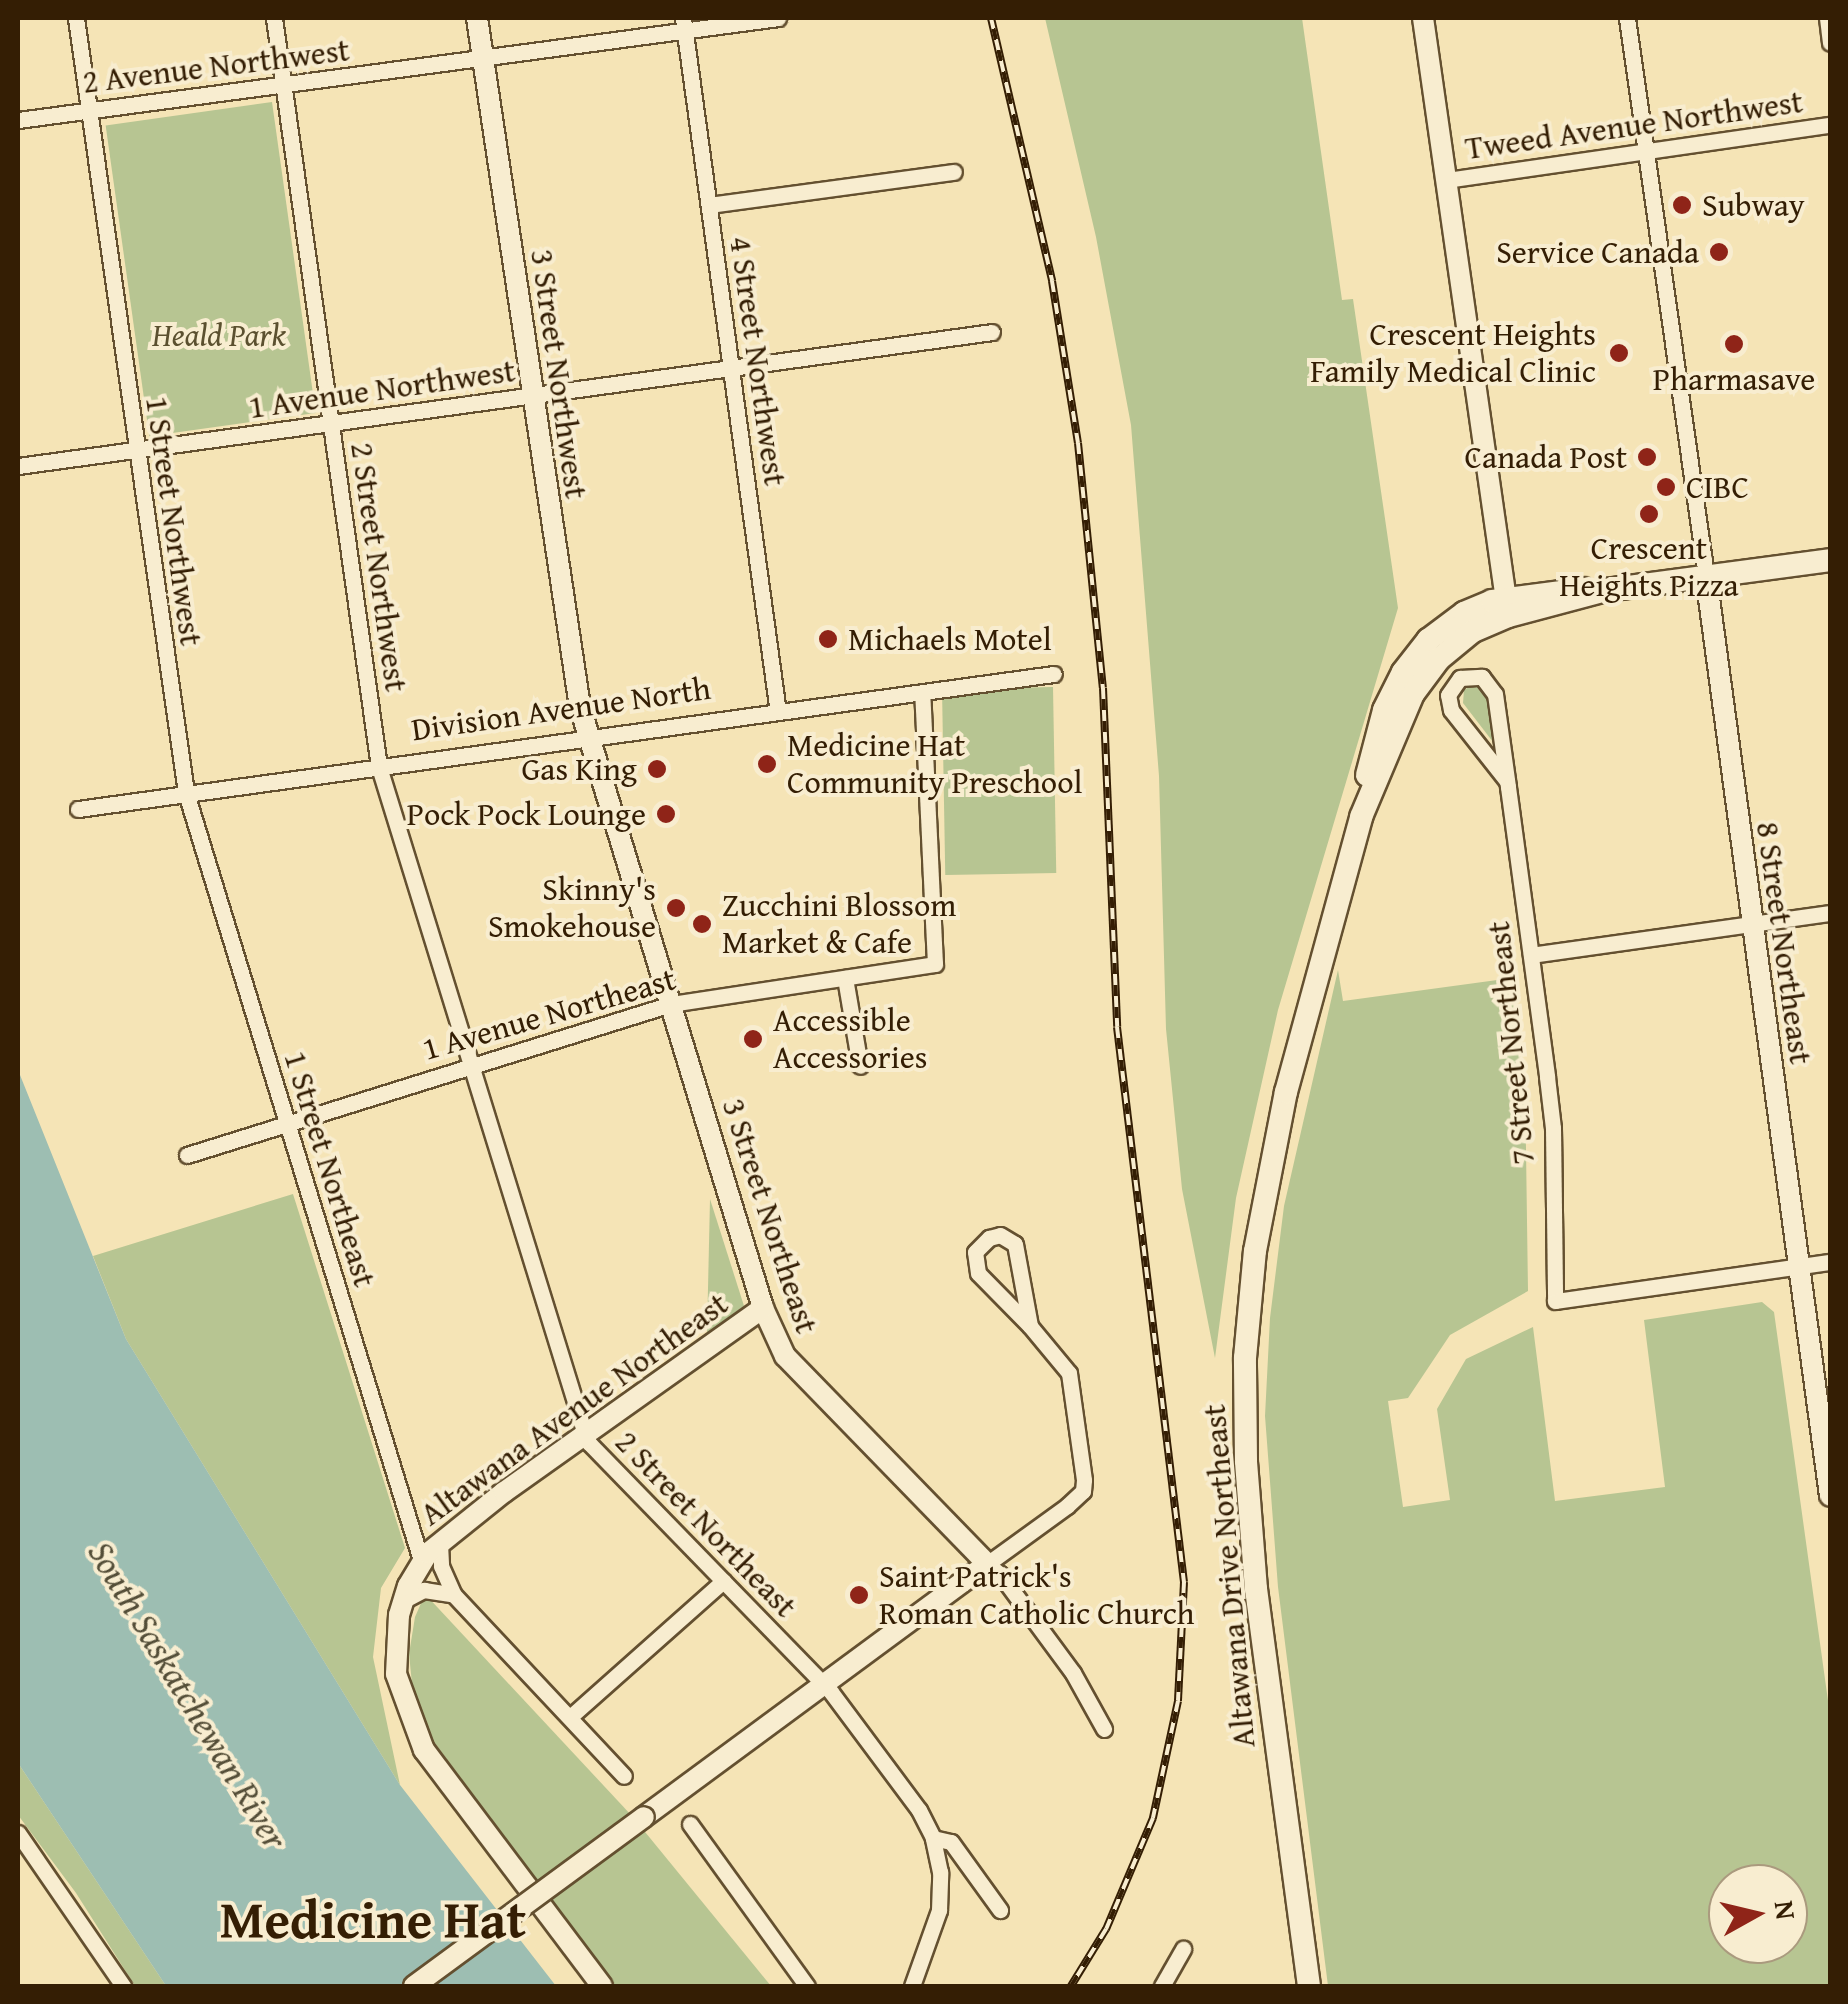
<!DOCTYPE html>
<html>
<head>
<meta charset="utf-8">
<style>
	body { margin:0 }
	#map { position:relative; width:1848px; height:2004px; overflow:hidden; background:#f5e4b6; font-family:"Gentium Book Plus",serif }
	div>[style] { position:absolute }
	.green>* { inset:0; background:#b7c592; transform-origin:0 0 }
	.water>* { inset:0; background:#9dbeb2 }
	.roads { filter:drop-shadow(2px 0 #645030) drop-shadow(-2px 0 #645030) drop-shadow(0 2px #645030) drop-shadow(0 -2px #645030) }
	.minor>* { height:15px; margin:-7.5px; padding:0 7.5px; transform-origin:7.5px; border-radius:7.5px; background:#f8edd0 }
	.tertiary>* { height:20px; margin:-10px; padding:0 10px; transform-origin:10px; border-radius:10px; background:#f8edd0 }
	.secondary>* { height:22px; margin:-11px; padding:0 11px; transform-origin:11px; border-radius:11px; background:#f8edd0 }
	.rail>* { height:8px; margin-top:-4px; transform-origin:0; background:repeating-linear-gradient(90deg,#f8edd0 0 11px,#341e04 0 22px); box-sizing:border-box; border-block:2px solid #341e04 }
	.bridges { filter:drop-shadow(2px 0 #645030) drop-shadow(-2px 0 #645030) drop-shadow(0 2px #645030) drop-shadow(0 -2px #645030) }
	.tertiary-bridge>* { height:20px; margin:-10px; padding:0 10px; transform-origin:10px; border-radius:10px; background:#f8edd0 }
	.dots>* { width:28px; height:28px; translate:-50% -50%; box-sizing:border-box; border:5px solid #f8edd0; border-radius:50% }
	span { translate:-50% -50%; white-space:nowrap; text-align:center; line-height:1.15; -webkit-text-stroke:8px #f8edd0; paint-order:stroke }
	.street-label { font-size:32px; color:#341e04 }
	.poi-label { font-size:32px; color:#341e04 }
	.left { translate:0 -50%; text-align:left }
	.right { translate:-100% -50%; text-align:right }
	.park-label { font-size:32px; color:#5b502f; font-style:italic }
	.water-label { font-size:35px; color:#544e38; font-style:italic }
	.town-label { font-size:52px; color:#341e04; font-weight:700 }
	.frame { position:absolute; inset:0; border:20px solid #341e04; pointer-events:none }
	.north { position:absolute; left:1708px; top:1864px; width:100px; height:100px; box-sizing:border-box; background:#f8edd0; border:2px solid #aa9a7e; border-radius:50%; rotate:82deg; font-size:28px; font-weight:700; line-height:40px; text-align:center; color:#341e04 }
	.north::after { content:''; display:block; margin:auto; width:35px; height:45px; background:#8f2418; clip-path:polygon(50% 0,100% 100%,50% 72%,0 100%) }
</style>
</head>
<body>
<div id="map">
	<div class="green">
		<div style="clip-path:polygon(1045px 18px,1302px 18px,1342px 300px,1353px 299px,1398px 608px,1278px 1010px,1236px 1198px,1215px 1358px,1182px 1189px,1166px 1029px,1159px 776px,1131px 425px,1096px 237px)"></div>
		<div style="left:272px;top:102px;width:314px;height:168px;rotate:82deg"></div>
		<div style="clip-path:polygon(1472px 685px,1480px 686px,1487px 695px,1493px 742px,1463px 703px,1464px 690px)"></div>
		<div style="left:1053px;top:687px;width:186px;height:111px;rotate:89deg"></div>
		<div style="clip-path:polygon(evenodd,1338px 970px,1343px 1001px,1512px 978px,1525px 1078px,1528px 1291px,1450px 1335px,1408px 1398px,1388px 1401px,1403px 1507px,1450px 1500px,1437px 1409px,1466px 1359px,1533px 1327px,1555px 1501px,1665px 1487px,1644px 1320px,1762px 1302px,1774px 1312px,1830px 1715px,1830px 1986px,1328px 1986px,1278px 1587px,1265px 1416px,1270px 1318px,1284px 1206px,1338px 970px,1788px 1884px,1788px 1944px,1728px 1944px,1728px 1884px,1788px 1884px)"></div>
		<div style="clip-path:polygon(293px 1194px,405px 1548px,381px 1588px,373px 1657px,400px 1785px,126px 1339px,93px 1256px)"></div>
		<div style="clip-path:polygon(710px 1199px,744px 1306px,707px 1333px)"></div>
		<div style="clip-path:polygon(425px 1594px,632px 1816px,771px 1986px,615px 1986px,425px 1730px,413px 1694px,409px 1654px,415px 1617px)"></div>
		<div style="clip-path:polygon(18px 1763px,166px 1986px,135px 1986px,76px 1893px,18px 1815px)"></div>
	</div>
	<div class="water">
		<div style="clip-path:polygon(18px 1070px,126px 1339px,400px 1785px,556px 1986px,166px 1986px,18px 1763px)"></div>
	</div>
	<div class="roads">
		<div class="minor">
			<div style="left:76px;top:18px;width:783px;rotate:81.92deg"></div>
			<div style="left:186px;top:793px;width:802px;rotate:72.97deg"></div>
			<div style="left:274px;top:18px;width:756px;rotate:82.02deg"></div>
			<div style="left:379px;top:767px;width:698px;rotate:72.84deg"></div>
			<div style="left:585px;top:1434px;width:10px;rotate:66deg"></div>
			<div style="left:589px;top:1443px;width:347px;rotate:45.8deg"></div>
			<div style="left:831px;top:1692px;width:147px;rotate:53.3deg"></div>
			<div style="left:919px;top:1810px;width:31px;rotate:63deg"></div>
			<div style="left:933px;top:1838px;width:18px;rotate:13deg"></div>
			<div style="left:951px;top:1842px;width:84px;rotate:54.2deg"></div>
			<div style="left:683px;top:18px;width:700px;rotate:82.21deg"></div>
			<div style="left:1627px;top:18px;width:564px;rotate:81.94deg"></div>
			<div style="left:1827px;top:18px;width:25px;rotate:83deg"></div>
			<div style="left:18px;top:120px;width:767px;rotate:-7.64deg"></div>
			<div style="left:1446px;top:180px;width:388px;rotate:-8.2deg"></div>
			<div style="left:709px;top:205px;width:247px;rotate:-7.7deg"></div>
			<div style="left:18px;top:466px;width:983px;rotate:-7.83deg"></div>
			<div style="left:1507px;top:781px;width:90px;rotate:-128.3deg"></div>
			<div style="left:1451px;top:710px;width:15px;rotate:-101deg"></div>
			<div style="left:1448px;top:695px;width:21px;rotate:-55deg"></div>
			<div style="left:1460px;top:678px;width:22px;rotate:-3deg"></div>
			<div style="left:1482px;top:677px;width:21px;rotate:53deg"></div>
			<div style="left:1495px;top:694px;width:94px;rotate:82deg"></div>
			<div style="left:1508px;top:787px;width:293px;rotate:82.3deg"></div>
			<div style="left:1547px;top:1077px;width:51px;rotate:83.3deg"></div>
			<div style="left:1553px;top:1128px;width:173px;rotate:89.3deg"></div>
			<div style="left:1555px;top:1301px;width:278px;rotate:-8.1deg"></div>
			<div style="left:78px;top:809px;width:985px;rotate:-7.88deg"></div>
			<div style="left:1531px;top:955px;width:302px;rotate:-8deg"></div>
			<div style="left:845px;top:978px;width:89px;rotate:80.3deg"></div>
			<div style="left:187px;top:1155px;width:507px;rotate:-17.33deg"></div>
			<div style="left:671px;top:1004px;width:267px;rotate:-8.6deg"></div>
			<div style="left:935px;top:964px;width:272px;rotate:-92.7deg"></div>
			<div style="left:1030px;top:1326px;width:74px;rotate:-134.5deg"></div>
			<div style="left:978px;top:1273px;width:21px;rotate:-98deg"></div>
			<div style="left:975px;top:1252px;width:20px;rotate:-45deg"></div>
			<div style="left:989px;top:1238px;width:11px;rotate:-15deg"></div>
			<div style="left:1000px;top:1235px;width:17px;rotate:31deg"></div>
			<div style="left:1015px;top:1244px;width:83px;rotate:79.6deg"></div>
			<div style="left:1030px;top:1326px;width:61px;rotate:50.3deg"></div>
			<div style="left:1069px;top:1373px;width:108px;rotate:82deg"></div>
			<div style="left:1084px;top:1480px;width:11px;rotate:95deg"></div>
			<div style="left:1083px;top:1491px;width:22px;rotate:137deg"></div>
			<div style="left:1067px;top:1506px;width:99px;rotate:144.1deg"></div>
			<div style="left:987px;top:1564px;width:16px;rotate:38deg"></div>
			<div style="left:1000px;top:1574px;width:123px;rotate:53.6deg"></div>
			<div style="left:1073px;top:1673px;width:64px;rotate:61deg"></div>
			<div style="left:440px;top:1544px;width:22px;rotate:87deg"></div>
			<div style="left:441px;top:1566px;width:32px;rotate:66deg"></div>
			<div style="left:454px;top:1595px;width:248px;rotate:46.8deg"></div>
			<div style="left:403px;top:1601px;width:24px;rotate:-28deg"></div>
			<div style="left:424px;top:1590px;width:30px;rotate:9deg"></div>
			<div style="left:570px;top:1717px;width:205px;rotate:-41.6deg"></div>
			<div style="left:690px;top:1824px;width:200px;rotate:54.2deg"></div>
			<div style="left:18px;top:1833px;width:186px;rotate:55.5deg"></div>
			<div style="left:912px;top:1986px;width:81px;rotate:-70.4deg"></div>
			<div style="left:939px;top:1910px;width:38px;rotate:-88deg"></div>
			<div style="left:940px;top:1872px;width:35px;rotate:-102deg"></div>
			<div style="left:1162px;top:1986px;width:43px;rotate:-60.4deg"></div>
		</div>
		<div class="tertiary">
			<div style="left:477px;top:18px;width:697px;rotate:81.5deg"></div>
			<div style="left:580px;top:707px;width:628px;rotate:73.06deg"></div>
			<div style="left:763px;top:1308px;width:53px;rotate:65.4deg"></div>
			<div style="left:785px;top:1356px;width:290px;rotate:45.8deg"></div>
			<div style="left:987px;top:1564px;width:426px;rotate:143.6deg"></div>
			<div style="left:1423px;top:18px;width:602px;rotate:81.88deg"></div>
			<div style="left:1706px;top:576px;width:928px;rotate:82.32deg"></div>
			<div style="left:602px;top:1986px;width:296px;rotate:-127deg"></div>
			<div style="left:424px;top:1750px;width:81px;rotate:-110.2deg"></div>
			<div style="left:396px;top:1674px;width:59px;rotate:-87.1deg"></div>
			<div style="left:399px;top:1615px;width:30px;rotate:-73deg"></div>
			<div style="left:408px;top:1586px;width:39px;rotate:-59deg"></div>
			<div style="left:428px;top:1553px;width:97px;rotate:-38.8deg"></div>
			<div style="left:504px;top:1492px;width:318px;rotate:-35.4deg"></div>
		</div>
		<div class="secondary">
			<div style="left:1367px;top:775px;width:67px;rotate:-75.3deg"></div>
			<div style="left:1384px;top:710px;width:42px;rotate:-63.4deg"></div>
			<div style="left:1403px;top:672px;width:41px;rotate:-52deg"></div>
			<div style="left:1428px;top:640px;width:45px;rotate:-36.9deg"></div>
			<div style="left:1464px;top:613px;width:30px;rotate:-23deg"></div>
			<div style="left:1492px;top:601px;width:92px;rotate:-7.5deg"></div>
			<div style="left:1309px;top:1986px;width:401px;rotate:-97.6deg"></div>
			<div style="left:1256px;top:1589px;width:128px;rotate:-94.5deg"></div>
			<div style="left:1246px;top:1461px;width:103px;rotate:-90.6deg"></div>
			<div style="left:1245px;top:1358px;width:107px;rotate:-84.7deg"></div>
			<div style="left:1255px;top:1251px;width:162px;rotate:-79deg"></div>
			<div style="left:1286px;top:1092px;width:285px;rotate:-74.7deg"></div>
			<div style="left:1361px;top:817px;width:134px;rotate:-67.1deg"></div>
			<div style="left:1413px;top:694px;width:44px;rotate:-53.4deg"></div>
			<div style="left:1439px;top:659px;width:44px;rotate:-39.5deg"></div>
			<div style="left:1473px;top:631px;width:38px;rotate:-23deg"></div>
			<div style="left:1508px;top:616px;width:101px;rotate:-14.9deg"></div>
			<div style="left:1606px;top:590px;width:226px;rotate:-7.6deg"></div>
		</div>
	</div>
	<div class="rail">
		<div style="left:991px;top:18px;width:270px;rotate:76.9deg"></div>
		<div style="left:1052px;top:281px;width:164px;rotate:80.9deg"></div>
		<div style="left:1078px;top:443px;width:246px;rotate:84.2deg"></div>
		<div style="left:1103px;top:688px;width:339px;rotate:87.6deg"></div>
		<div style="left:1117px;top:1027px;width:559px;rotate:83.12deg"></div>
		<div style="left:1184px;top:1582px;width:119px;rotate:92.9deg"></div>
		<div style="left:1178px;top:1701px;width:120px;rotate:102.1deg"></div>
		<div style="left:1153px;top:1818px;width:121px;rotate:112.9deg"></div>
		<div style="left:1106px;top:1929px;width:67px;rotate:121.6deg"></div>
	</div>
	<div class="bridges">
		<div class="tertiary-bridge">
			<div style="left:414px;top:1986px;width:285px;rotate:-36.3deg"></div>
		</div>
	</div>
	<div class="dots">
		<div style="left:1682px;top:205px;background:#8f2418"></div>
		<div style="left:1719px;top:252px;background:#8f2418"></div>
		<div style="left:1734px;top:344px;background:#8f2418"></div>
		<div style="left:1619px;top:353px;background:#8f2418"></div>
		<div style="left:1647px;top:457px;background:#8f2418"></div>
		<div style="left:1666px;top:487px;background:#8f2418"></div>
		<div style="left:1649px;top:514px;background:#8f2418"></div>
		<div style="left:828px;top:639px;background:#8f2418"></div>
		<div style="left:767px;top:764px;background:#8f2418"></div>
		<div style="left:657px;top:769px;background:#8f2418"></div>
		<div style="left:666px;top:814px;background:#8f2418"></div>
		<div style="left:676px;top:908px;background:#8f2418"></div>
		<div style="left:702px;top:924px;background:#8f2418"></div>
		<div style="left:753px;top:1039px;background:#8f2418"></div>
		<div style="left:859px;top:1595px;background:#8f2418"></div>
	</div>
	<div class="street-label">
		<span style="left:216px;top:66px;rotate:-7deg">2 Avenue Northwest</span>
		<span style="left:1634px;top:125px;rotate:-8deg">Tweed Avenue Northwest</span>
		<span style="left:758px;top:361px;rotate:82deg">4 Street Northwest</span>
		<span style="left:559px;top:374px;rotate:82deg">3 Street Northwest</span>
		<span style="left:382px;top:389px;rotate:-8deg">1 Avenue Northwest</span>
		<span style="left:174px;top:521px;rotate:82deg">1 Street Northwest</span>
		<span style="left:379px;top:567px;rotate:82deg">2 Street Northwest</span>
		<span style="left:561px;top:709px;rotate:-8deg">Division Avenue North</span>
		<span style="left:1784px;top:943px;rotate:82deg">8 Street Northeast</span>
		<span style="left:549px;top:1014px;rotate:-16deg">1 Avenue Northeast</span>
		<span style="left:1511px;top:1043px;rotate:-96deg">7 Street Northeast</span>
		<span style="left:330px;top:1169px;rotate:73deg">1 Street Northeast</span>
		<span style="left:770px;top:1216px;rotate:72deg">3 Street Northeast</span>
		<span style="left:574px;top:1409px;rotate:-36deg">Altawana Avenue Northeast</span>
		<span style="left:706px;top:1524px;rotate:46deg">2 Street Northeast</span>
		<span style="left:1229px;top:1576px;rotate:-95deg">Altawana Drive Northeast</span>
	</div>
	<div class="poi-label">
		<span class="left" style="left:1702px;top:205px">Subway</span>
		<span class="right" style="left:1699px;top:252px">Service Canada</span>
		<span class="right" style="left:1596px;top:353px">Crescent Heights<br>Family Medical Clinic</span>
		<span style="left:1734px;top:379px">Pharmasave</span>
		<span class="right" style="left:1627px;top:457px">Canada Post</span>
		<span class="left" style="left:1686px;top:487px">CIBC</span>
		<span style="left:1649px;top:567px">Crescent<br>Heights Pizza</span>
		<span class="left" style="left:848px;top:639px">Michaels Motel</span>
		<span class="left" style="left:787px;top:764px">Medicine Hat<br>Community Preschool</span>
		<span class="right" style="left:637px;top:769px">Gas King</span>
		<span class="right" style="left:646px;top:814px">Pock Pock Lounge</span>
		<span class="right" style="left:656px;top:908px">Skinny's<br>Smokehouse</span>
		<span class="left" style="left:722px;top:924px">Zucchini Blossom<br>Market &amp; Cafe</span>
		<span class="left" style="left:773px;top:1039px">Accessible<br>Accessories</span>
		<span class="left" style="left:879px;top:1595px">Saint Patrick's<br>Roman Catholic Church</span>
	</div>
	<div class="park-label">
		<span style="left:219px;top:335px">Heald Park</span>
	</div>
	<div class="water-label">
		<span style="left:188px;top:1695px;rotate:59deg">South Saskatchewan River</span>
	</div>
	<div class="town-label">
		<span style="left:373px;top:1920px">Medicine Hat</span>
	</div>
	<div class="frame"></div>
	<div class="north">N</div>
</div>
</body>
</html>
